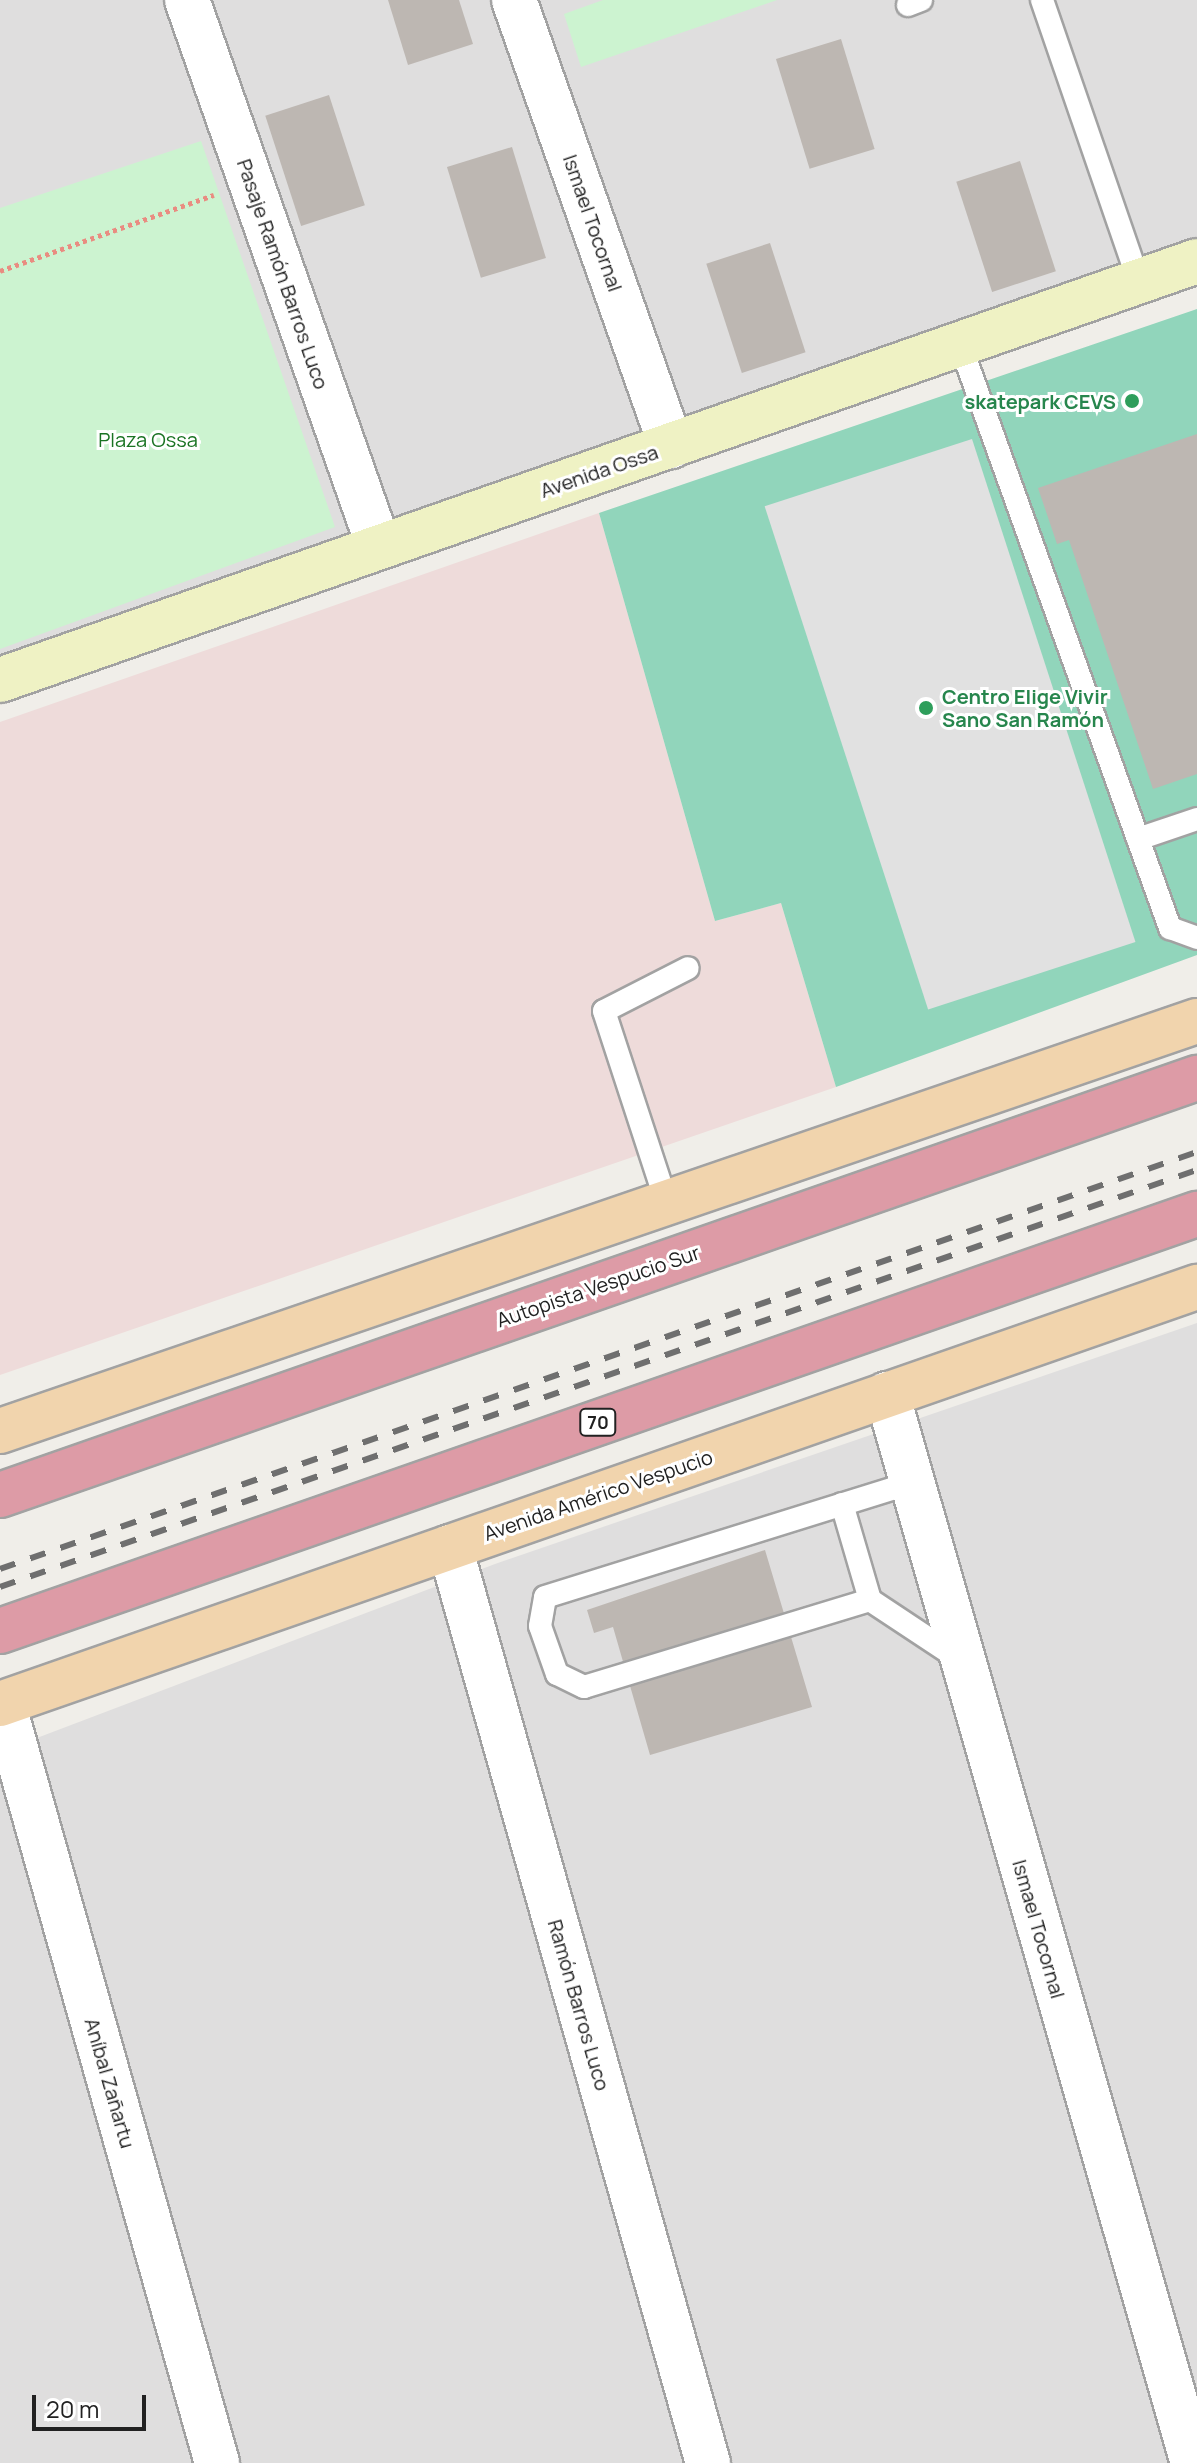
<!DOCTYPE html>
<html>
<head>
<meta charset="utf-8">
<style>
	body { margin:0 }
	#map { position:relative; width:1197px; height:2463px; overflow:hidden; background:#f0eee9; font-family:Manrope,sans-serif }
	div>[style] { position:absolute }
	.residential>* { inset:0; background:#dfdede }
	.commercial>* { inset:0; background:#eedbda }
	.park>* { inset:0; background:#ccf3d0 }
	.pitch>* { inset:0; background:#91d5bb }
	.parking>* { inset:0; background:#e1e1e1; transform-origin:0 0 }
	.building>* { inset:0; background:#bdb7b2; transform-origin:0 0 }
	.path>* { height:5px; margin-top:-2.5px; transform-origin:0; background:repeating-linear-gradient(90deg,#e98c81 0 4px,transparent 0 8px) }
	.roads { filter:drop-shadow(2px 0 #a2a2a2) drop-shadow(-2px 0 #a2a2a2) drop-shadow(0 2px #a2a2a2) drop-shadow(0 -2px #a2a2a2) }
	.lane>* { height:22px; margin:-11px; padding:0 11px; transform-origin:11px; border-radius:11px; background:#fff }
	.street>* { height:44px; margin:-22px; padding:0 22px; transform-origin:22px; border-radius:22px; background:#fff }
	.secondary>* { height:44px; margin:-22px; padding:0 22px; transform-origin:22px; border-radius:22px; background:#eff2c4 }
	.primary>* { height:44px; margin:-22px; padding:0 22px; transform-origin:22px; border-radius:22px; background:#f1d4ad }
	.highway>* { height:44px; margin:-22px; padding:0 22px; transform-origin:22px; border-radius:22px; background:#dd9ba6 }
	.rail>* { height:6px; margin-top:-3px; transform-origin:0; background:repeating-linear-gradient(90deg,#6f6f6f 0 16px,transparent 0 32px) }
	.dots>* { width:22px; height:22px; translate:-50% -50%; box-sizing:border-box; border:4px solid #fff; border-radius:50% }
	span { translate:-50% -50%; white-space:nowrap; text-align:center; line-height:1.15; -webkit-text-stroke:6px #fff; paint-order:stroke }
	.shield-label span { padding:2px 6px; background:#fff; border:2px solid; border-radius:6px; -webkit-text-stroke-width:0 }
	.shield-label { font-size:18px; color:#212121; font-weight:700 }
	.street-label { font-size:20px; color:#212121 }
	.leisure-label { font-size:20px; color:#27864d; font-weight:700 }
	.right { translate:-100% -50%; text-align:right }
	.left { translate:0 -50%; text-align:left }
	.park-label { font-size:20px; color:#1a7323 }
	.scale { position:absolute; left:32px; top:2395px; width:114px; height:36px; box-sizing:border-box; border:4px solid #212121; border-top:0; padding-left:10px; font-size:24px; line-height:28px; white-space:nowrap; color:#212121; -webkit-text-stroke:6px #fff; paint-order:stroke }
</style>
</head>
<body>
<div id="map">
	<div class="residential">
		<div style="clip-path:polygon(0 0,1197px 0,1197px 244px,0 670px)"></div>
		<div style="clip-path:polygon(1197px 1323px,1197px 2463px,0 2463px,0 1752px,495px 1564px)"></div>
	</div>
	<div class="commercial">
		<div style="clip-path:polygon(599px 513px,715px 921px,781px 903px,836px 1087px,0 1375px,0 722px)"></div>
	</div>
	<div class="park">
		<div style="clip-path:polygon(603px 0,777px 0,581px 67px,564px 14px)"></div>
		<div style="clip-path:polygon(201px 141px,335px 527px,0 649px,0 208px)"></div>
	</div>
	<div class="pitch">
		<div style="clip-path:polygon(1197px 309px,1197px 955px,836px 1087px,781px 903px,715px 921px,599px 513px)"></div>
	</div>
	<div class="parking">
		<div style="left:972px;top:439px;width:529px;height:218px;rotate:72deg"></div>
	</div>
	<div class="building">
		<div style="clip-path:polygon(388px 0,459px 0,473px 44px,408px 65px)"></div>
		<div style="left:841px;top:39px;width:115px;height:68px;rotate:73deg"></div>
		<div style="left:329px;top:95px;width:116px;height:67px;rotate:72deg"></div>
		<div style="left:512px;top:147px;width:116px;height:68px;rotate:73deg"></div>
		<div style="left:1020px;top:161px;width:116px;height:67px;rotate:72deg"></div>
		<div style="left:770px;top:243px;width:115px;height:67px;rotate:72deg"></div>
		<div style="clip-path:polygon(1197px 434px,1197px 774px,1153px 789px,1069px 540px,1057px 544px,1038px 488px)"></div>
		<div style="clip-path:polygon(765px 1550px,812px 1707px,650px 1755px,613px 1627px,594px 1633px,587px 1610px)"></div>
	</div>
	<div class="path">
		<div style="left:0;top:271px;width:227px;rotate:-19.6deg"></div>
	</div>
	<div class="roads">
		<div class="lane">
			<div style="left:1042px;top:0;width:297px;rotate:71deg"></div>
			<div style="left:908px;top:5px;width:14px;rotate:-21deg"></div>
			<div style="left:960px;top:344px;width:621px;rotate:70.22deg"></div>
			<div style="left:1170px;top:928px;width:29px;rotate:20deg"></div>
			<div style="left:1138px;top:839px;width:62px;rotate:-18.7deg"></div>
			<div style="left:668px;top:1207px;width:206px;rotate:-108.1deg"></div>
			<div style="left:604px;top:1011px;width:94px;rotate:-27.1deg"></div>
			<div style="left:842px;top:1504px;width:100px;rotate:73.7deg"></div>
			<div style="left:870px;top:1600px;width:107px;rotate:33.5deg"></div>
			<div style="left:870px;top:1600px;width:299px;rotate:163.1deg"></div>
			<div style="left:584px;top:1687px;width:30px;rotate:-154deg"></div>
			<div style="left:557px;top:1674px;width:51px;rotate:-109.5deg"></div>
			<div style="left:540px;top:1626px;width:29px;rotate:-80deg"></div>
			<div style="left:545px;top:1597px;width:384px;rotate:-17.3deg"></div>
		</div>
		<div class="street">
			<div style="left:187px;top:0;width:580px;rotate:70.66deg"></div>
			<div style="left:514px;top:0;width:473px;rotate:70.6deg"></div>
			<div style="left:887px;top:1394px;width:1112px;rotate:74.03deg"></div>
			<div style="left:450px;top:1547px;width:952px;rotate:74.27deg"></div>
			<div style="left:3px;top:1703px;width:790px;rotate:74.27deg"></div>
		</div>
		<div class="secondary">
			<div style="left:0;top:680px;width:1268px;rotate:-19.29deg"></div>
		</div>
		<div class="primary">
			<div style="left:0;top:1431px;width:1265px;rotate:-18.91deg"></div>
			<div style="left:0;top:1704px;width:1268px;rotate:-19.21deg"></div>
		</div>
		<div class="highway">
			<div style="left:0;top:1495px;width:1268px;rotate:-19.21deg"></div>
			<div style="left:0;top:1631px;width:1268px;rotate:-19.21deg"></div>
		</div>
	</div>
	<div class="rail">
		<div style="left:0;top:1569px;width:1268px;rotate:-19.21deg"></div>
		<div style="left:0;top:1587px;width:1268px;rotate:-19.21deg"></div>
	</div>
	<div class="dots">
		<div style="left:1132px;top:401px;background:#2e9e5b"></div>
		<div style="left:926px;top:708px;background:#2e9e5b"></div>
	</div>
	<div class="shield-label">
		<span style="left:598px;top:1422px">70</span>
	</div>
	<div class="street-label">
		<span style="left:593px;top:223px;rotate:71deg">Ismael Tocornal</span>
		<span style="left:283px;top:274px;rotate:71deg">Pasaje Ramón Barros Luco</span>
		<span style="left:599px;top:471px;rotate:-19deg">Avenida Ossa</span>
		<span style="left:598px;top:1286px;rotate:-19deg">Autopista Vespucio Sur</span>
		<span style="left:598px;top:1495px;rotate:-19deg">Avenida Américo Vespucio</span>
		<span style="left:1039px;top:1929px;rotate:74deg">Ismael Tocornal</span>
		<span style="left:579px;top:2005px;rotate:74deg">Ramón Barros Luco</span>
		<span style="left:110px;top:2083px;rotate:74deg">Aníbal Zañartu</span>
	</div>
	<div class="leisure-label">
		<span class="right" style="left:1116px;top:401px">skatepark CEVS</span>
		<span class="left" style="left:942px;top:708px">Centro Elige Vivir<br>Sano San Ramón</span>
	</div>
	<div class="park-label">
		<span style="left:148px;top:439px">Plaza Ossa</span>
	</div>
	<div class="scale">20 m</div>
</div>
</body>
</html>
